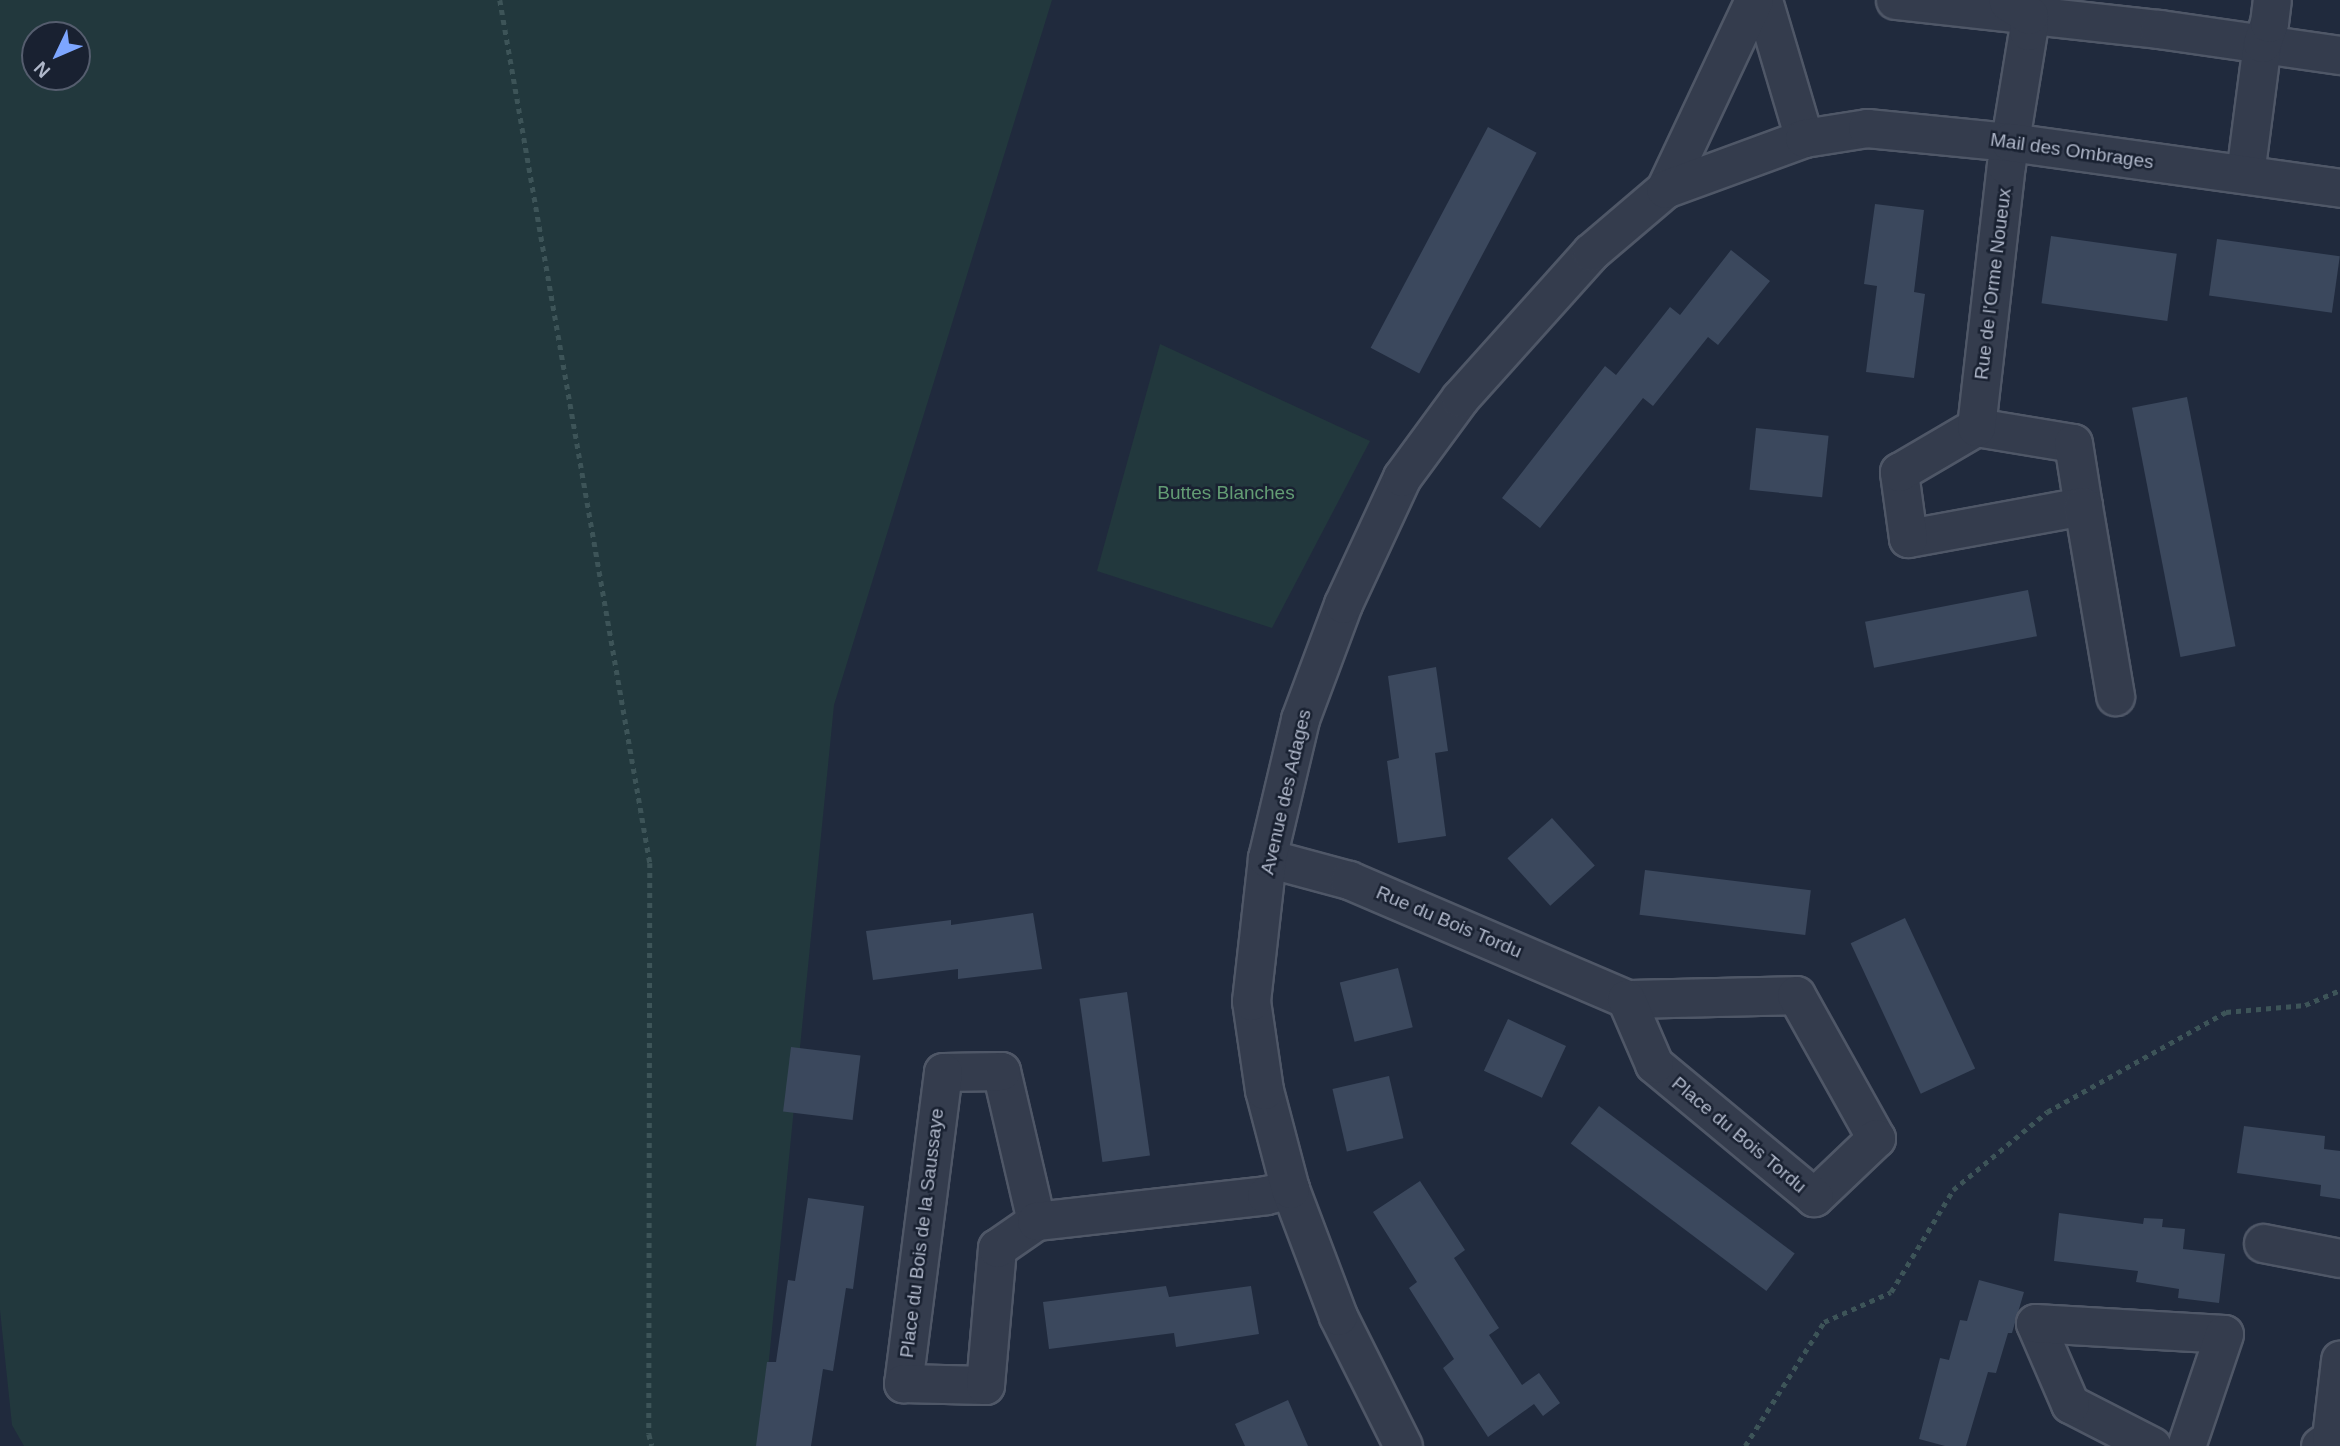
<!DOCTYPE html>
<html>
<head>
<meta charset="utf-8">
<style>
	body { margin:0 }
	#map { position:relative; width:2340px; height:1446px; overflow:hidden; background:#202a3d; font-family:Helvetica,sans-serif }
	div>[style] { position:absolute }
	.green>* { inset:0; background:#22383d }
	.building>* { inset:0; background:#3b485d; transform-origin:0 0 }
	.path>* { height:4.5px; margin-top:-2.25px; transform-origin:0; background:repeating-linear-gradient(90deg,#3d5458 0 5px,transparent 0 10px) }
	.roads { filter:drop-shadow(2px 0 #4f5767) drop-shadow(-2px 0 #4f5767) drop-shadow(0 2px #4f5767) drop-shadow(0 -2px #4f5767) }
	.street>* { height:37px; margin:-18.5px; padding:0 18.5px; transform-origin:18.5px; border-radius:18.5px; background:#343c4d }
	span { translate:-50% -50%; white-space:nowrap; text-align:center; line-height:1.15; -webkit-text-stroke:5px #192131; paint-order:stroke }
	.street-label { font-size:19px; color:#afb7c9 }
	.park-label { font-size:19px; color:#639c74 }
	.north { position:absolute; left:21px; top:21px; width:70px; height:70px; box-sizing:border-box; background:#192131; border:2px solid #555d6e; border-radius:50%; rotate:226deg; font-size:19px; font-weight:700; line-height:28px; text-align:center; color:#afb7c9 }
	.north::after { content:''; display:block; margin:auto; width:24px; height:32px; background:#7da6ff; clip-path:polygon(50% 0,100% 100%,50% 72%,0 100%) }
</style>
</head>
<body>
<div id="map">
	<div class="green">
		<div style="clip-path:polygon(evenodd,0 0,1052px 0,834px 705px,761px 1440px,765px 1446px,24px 1446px,12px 1425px,0 1310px,0 0,35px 35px,77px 35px,77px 77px,35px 77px,35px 35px)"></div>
		<div style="clip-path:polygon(1160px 344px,1370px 441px,1272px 628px,1097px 571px)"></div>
	</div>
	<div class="building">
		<div style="left:1488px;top:127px;width:55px;height:250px;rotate:28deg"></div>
		<div style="clip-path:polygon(1875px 204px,1924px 210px,1914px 292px,1925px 294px,1914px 378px,1866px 372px,1877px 286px,1864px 284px)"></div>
		<div style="left:2051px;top:236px;width:127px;height:68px;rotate:8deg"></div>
		<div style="left:2217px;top:239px;width:124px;height:57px;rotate:8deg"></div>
		<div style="clip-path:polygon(1731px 250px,1770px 281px,1718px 345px,1708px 337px,1653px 406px,1643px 398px,1540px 528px,1502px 498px,1605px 366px,1616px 375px,1670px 307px,1680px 315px)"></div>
		<div style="left:2187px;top:397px;width:254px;height:56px;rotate:79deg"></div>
		<div style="left:1756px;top:428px;width:73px;height:62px;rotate:6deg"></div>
		<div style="left:2028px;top:590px;width:47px;height:166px;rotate:79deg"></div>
		<div style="clip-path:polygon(1436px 667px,1448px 751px,1435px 753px,1446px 836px,1398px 843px,1387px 761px,1399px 758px,1388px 676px)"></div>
		<div style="left:1552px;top:818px;width:64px;height:60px;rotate:48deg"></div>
		<div style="left:1645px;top:870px;width:167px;height:45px;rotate:7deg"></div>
		<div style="clip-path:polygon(1033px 913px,1042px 969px,958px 979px,958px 969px,873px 980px,866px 931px,951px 920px,951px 925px)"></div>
		<div style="left:1905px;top:918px;width:166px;height:60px;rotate:65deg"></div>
		<div style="left:1398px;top:968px;width:61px;height:60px;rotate:76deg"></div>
		<div style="left:1127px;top:992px;width:165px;height:48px;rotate:82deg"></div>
		<div style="left:1508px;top:1019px;width:64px;height:57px;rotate:25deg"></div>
		<div style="left:791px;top:1047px;width:70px;height:65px;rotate:7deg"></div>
		<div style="left:1389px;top:1076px;width:64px;height:58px;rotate:77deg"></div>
		<div style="left:1599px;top:1106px;width:245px;height:47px;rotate:37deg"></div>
		<div style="clip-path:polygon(2244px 1126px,2325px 1136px,2324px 1149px,2340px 1151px,2340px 1199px,2320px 1196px,2321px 1185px,2237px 1173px)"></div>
		<div style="clip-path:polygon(1420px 1181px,1465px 1250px,1454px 1258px,1499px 1328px,1489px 1335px,1522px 1385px,1539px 1373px,1560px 1403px,1543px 1416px,1534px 1404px,1488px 1437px,1443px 1368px,1454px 1359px,1409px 1288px,1417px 1282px,1373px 1212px)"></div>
		<div style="clip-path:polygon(808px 1198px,864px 1206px,853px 1289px,846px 1288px,833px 1371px,823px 1369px,811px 1446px,756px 1446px,767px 1362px,776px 1362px,788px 1280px,795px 1281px)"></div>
		<div style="clip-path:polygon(2059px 1213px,2143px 1224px,2144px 1218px,2163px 1219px,2162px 1227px,2185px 1229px,2183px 1249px,2225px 1254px,2219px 1303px,2178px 1298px,2179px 1289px,2136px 1282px,2138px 1271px,2054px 1261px)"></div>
		<div style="clip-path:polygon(1979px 1280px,2024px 1292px,2012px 1333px,2008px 1333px,1996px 1373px,1988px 1372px,1966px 1446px,1945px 1446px,1919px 1439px,1940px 1358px,1949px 1360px,1960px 1320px,1967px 1321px)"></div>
		<div style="clip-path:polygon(1166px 1286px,1169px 1297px,1251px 1286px,1259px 1334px,1176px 1347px,1174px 1333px,1049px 1349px,1043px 1302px)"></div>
		<div style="clip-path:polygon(1288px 1400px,1308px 1446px,1245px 1446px,1235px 1424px)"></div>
	</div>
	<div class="path">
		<div style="left:500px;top:0;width:876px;rotate:80.14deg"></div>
		<div style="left:650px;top:863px;width:571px;rotate:90.1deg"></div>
		<div style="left:649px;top:1434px;width:12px;rotate:76deg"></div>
		<div style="left:1745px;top:1446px;width:147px;rotate:-57.5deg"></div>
		<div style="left:1824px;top:1322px;width:73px;rotate:-24.1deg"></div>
		<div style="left:1891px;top:1292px;width:119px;rotate:-58.7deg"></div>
		<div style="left:1953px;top:1190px;width:122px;rotate:-39.7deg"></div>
		<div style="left:2047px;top:1112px;width:205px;rotate:-29.2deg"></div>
		<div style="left:2226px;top:1012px;width:79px;rotate:-5.1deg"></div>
		<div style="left:2305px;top:1005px;width:38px;rotate:-23deg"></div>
	</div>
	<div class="roads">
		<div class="street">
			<div style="left:1763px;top:0;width:144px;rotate:73.5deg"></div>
			<div style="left:1895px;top:0;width:266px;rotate:6.3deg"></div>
			<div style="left:2159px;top:29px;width:183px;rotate:8.2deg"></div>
			<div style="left:2245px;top:174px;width:132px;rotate:-82.6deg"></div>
			<div style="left:2262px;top:43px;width:21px;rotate:-71deg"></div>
			<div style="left:2269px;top:23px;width:23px;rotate:-83deg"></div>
			<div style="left:1665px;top:189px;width:209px;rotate:-64.8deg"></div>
			<div style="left:1976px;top:427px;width:98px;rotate:9.4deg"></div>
			<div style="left:2073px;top:443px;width:64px;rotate:81deg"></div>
			<div style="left:2083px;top:506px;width:178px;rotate:169.6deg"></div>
			<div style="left:1908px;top:538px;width:67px;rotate:-97.8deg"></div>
			<div style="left:1899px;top:472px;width:89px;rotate:-30.3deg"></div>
			<div style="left:1976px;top:427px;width:264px;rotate:-83.5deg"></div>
			<div style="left:2006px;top:165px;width:136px;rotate:-80.7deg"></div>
			<div style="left:2028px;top:31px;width:16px;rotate:-86deg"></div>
			<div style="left:2029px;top:15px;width:25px;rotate:-148deg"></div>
			<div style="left:2083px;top:506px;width:193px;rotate:80.4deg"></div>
			<div style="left:1267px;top:858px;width:85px;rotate:15deg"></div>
			<div style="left:1349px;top:880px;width:301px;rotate:23.2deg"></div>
			<div style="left:1626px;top:999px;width:170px;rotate:-1.3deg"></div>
			<div style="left:1796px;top:995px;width:164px;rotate:60.8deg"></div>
			<div style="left:1876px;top:1138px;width:86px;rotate:136.4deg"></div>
			<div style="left:1814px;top:1197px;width:208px;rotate:-140.3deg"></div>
			<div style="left:1654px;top:1064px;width:71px;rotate:-113.3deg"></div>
			<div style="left:1036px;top:1221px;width:154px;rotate:-103.1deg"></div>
			<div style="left:1001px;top:1071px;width:58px;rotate:179deg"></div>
			<div style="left:943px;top:1072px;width:314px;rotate:97.3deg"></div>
			<div style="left:903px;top:1383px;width:82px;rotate:1.4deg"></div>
			<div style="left:985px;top:1385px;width:138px;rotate:-85deg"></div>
			<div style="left:997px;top:1248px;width:47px;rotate:-34.7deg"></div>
			<div style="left:1036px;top:1221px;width:231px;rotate:-6.4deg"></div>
			<div style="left:1266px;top:1195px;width:25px;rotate:-14deg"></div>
			<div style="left:2263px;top:1243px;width:78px;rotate:11deg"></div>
			<div style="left:1403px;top:1446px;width:145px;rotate:-116.6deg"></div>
			<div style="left:1338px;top:1316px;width:136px;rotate:-110.7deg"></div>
			<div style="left:1290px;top:1189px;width:102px;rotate:-104.7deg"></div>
			<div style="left:1264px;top:1090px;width:90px;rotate:-98.3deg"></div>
			<div style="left:1251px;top:1001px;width:144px;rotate:-83.6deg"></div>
			<div style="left:1267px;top:858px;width:143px;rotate:-76.6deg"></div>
			<div style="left:1300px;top:719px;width:123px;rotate:-69.5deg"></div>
			<div style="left:1343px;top:604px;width:140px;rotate:-65.1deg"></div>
			<div style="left:1402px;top:477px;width:98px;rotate:-53.7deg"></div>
			<div style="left:1460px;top:398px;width:196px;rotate:-48.1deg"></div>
			<div style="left:1591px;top:252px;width:97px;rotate:-40.4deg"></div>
			<div style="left:1665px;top:189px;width:148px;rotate:-20.1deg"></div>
			<div style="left:1804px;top:138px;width:64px;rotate:-9deg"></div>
			<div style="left:1867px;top:128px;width:144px;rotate:5.6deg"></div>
			<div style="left:2010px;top:142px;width:333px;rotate:7.9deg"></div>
			<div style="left:2152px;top:1446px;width:92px;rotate:-152.9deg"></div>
			<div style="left:2070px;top:1404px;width:88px;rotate:-113.4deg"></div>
			<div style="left:2035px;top:1323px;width:189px;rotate:3.3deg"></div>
			<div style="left:2224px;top:1334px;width:118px;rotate:108.7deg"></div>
			<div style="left:2320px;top:1446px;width:14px;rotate:-36deg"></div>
			<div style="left:2331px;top:1438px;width:79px;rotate:-83.4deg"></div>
		</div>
	</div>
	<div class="street-label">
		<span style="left:2072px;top:151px;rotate:8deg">Mail des Ombrages</span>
		<span style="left:1993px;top:284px;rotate:-83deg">Rue de l'Orme Noueux</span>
		<span style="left:1286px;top:792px;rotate:-77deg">Avenue des Adages</span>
		<span style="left:1449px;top:922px;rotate:23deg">Rue du Bois Tordu</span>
		<span style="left:1739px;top:1135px;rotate:40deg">Place du Bois Tordu</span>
		<span style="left:922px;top:1233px;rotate:-83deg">Place du Bois de la Saussaye</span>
	</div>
	<div class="park-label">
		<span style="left:1226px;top:493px">Buttes Blanches</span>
	</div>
	<div class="north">N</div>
</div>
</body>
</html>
